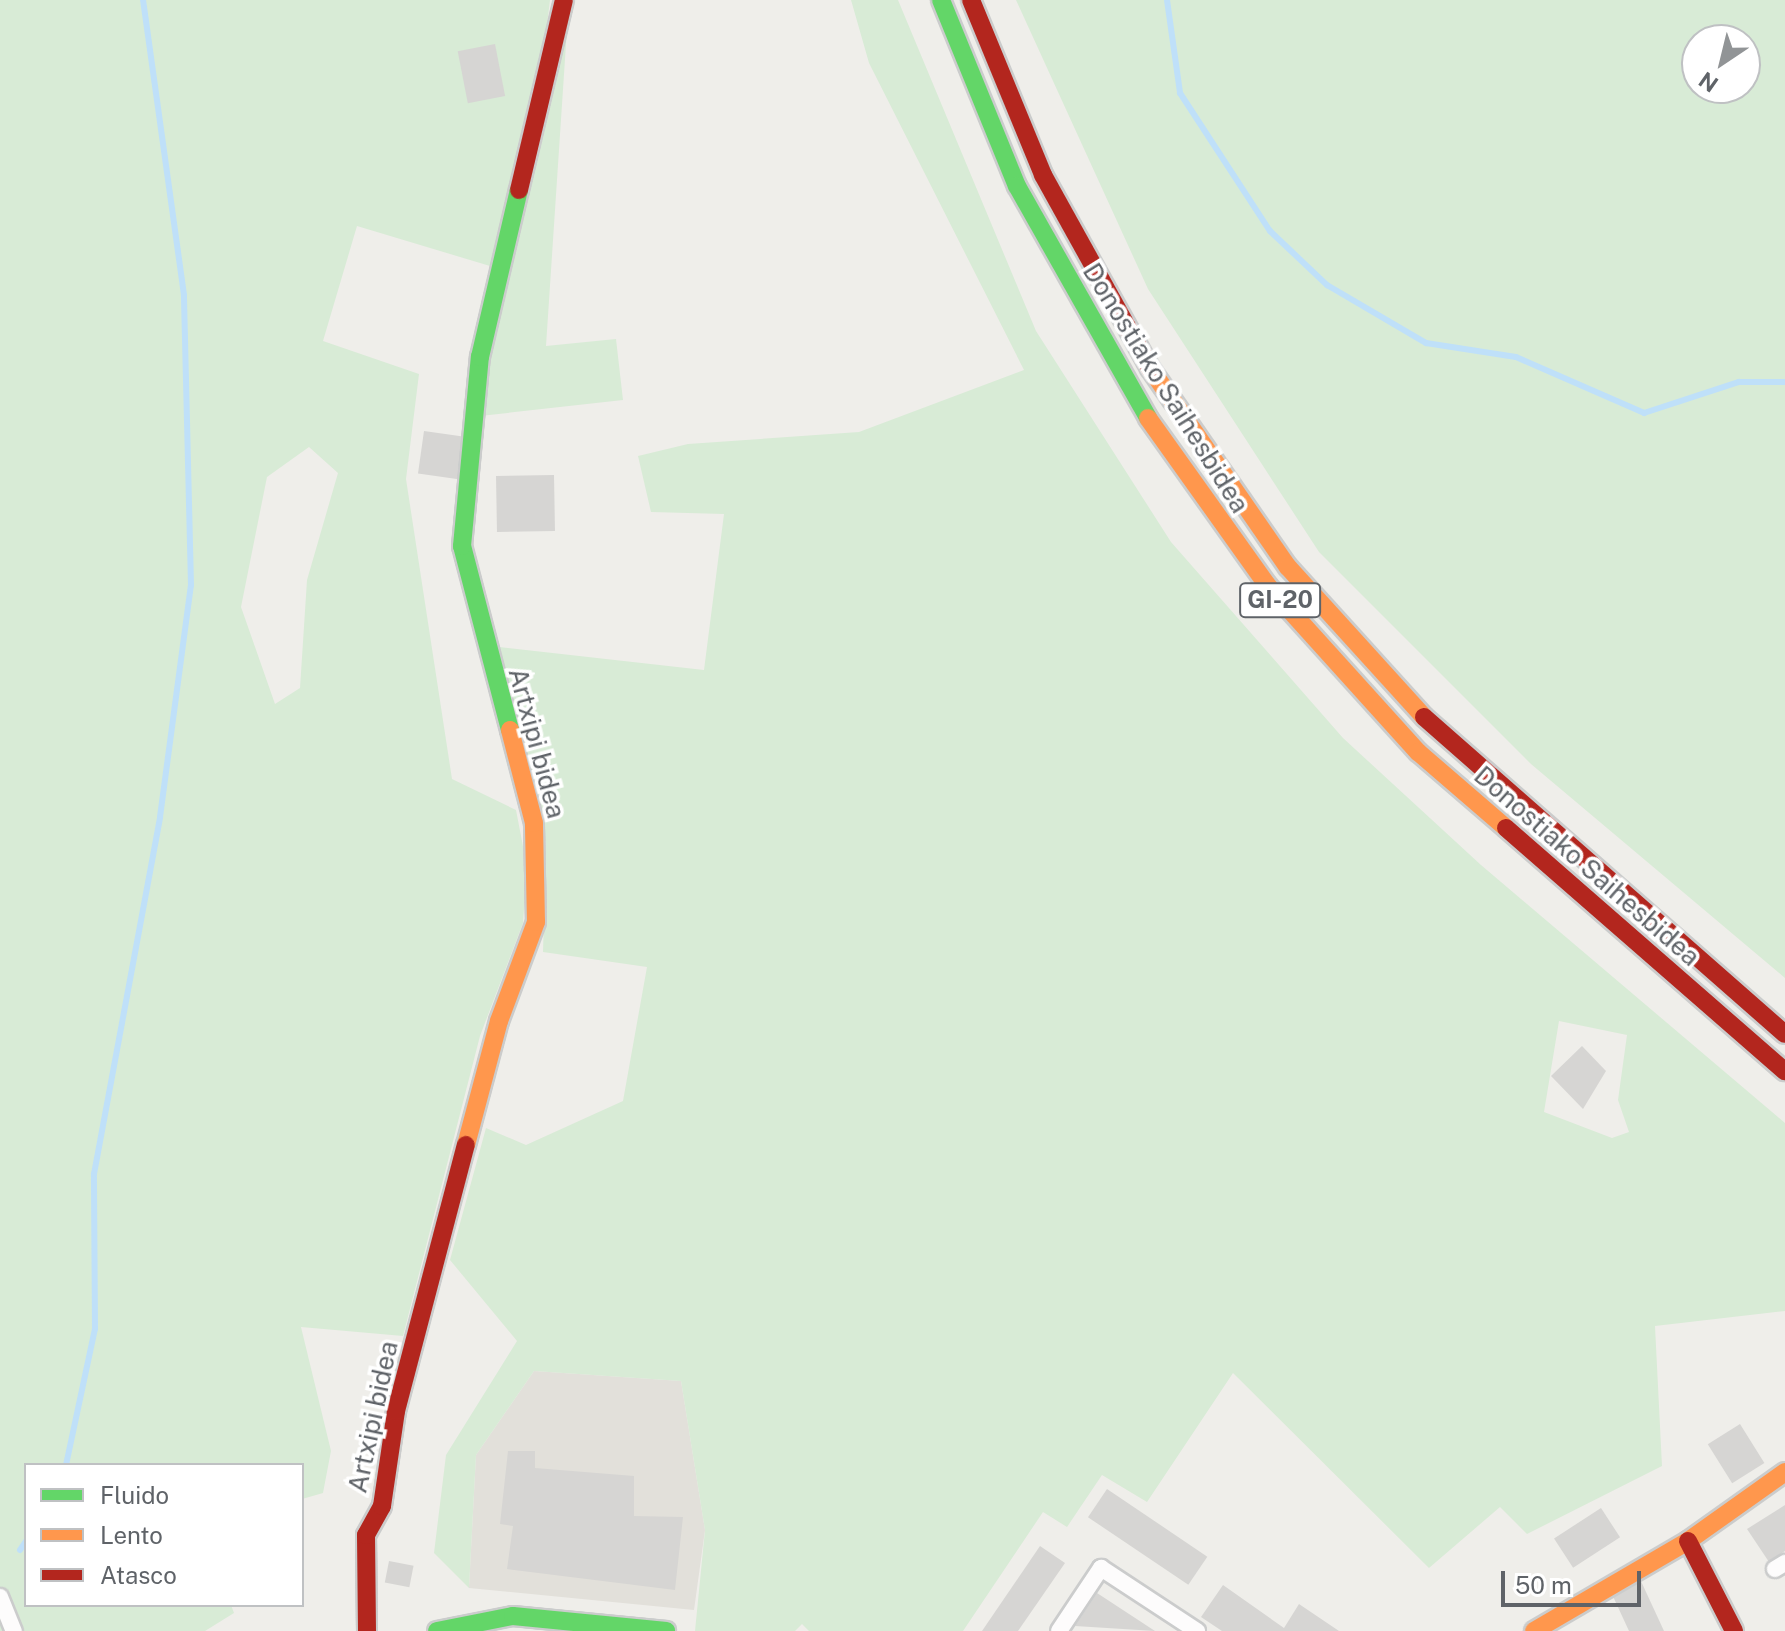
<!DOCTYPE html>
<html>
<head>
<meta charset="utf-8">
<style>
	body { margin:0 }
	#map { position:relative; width:1785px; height:1631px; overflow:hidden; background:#efeeea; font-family:"Public Sans",sans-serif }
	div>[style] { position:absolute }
	.education>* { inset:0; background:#e2e0da }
	.green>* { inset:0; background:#d8ebd6 }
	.stream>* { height:6px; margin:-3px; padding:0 3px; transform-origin:3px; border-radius:3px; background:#bfe0f9 }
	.building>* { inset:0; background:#d6d5d3; transform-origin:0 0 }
	.roads { filter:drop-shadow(2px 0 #cbcccc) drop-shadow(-2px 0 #cbcccc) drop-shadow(0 2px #cbcccc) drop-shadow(0 -2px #cbcccc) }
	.street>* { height:16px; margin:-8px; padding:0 8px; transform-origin:8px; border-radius:8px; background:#fdfcfc }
	.fast>* { height:18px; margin:-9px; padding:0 9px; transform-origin:9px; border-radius:9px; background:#63d668 }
	.slow>* { height:18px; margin:-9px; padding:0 9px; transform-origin:9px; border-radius:9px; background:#ff974d }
	.jam>* { height:18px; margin:-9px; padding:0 9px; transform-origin:9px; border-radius:9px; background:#b3261e }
	span { translate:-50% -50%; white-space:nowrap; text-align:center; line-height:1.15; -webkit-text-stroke:7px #fff; paint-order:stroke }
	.shield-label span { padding:2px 6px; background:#fff; border:2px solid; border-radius:6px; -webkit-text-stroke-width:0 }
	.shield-label { font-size:24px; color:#5f6368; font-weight:700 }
	.street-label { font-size:26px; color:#5f6368 }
	.legend { position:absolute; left:24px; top:1463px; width:280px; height:144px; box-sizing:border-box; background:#fff; border:2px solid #bfc1c3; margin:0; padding:10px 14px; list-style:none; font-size:24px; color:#5f6368 }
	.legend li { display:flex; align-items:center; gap:16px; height:40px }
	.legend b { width:40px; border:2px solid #bfc1c3 }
	.north { position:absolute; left:1681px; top:24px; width:80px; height:80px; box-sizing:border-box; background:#fff; border:2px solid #bfc1c3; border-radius:50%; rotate:215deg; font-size:22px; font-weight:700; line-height:32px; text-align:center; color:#5f6368 }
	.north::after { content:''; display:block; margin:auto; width:28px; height:36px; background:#919496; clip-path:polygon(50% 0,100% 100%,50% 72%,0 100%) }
	.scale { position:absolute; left:1501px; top:1571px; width:140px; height:36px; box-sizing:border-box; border:4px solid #5f6368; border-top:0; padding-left:10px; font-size:24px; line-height:28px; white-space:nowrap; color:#5f6368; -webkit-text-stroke:6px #fff; paint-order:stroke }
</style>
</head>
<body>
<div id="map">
	<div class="education">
		<div style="clip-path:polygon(534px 1371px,681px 1381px,705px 1530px,694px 1610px,469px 1588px,476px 1455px)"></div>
	</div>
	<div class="green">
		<div style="clip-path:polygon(evenodd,0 0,550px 0,537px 108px,490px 266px,357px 226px,323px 341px,419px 374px,406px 479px,452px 779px,516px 810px,527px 867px,523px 923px,480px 1036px,403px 1336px,301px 1327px,331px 1451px,323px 1493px,302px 1499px,302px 1465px,26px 1465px,26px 1605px,231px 1605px,234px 1613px,205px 1631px,0 1631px,0 0,309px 447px,338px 473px,307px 580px,300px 688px,275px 704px,241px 607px,267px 477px,309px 447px)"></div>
		<div style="clip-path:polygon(evenodd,851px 0,898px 0,1036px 331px,1171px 542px,1343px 738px,1481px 865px,1785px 1123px,1785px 1311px,1655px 1326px,1662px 1466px,1527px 1534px,1500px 1507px,1429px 1568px,1233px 1373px,1147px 1502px,1102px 1475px,1067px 1527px,1043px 1512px,963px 1631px,809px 1631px,802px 1624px,795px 1631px,695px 1631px,705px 1530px,681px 1381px,534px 1371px,476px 1455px,469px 1588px,434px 1553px,446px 1455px,517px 1341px,450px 1260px,486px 1128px,526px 1145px,623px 1101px,647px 967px,543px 952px,546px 843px,491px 646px,704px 670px,724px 514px,651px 512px,638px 456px,688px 444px,859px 432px,1024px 370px,869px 63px,851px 0,1559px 1021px,1627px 1035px,1618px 1100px,1629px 1132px,1612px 1138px,1544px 1112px,1559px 1021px)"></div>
		<div style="clip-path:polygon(evenodd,1016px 0,1785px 0,1785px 978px,1531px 764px,1319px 552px,1148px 289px,1016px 0,1697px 40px,1745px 40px,1745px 88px,1697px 88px,1697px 40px)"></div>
		<div style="clip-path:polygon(567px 29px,546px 346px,616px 339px,623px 400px,480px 416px,486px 361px)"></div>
	</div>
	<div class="stream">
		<div style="left:1167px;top:0;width:94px;rotate:82deg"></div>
		<div style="left:1180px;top:93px;width:165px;rotate:56.9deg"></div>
		<div style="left:1270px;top:231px;width:79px;rotate:43.5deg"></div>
		<div style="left:1327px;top:285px;width:115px;rotate:30.4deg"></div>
		<div style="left:1426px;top:343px;width:91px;rotate:8.8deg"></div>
		<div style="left:1516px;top:357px;width:140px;rotate:23.6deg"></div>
		<div style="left:1644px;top:413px;width:100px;rotate:-18.1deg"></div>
		<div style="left:1739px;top:382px;width:46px"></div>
		<div style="left:66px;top:1465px;width:139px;rotate:-78deg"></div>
		<div style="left:95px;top:1329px;width:155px;rotate:-90.4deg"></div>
		<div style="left:94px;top:1174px;width:363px;rotate:-79.5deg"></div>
		<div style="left:160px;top:817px;width:234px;rotate:-82.4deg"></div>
		<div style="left:191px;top:585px;width:290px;rotate:-91.4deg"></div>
		<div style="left:184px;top:295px;width:298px;rotate:-97.9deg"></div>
		<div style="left:20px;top:1550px;width:11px;rotate:-56deg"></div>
	</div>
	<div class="building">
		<div style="left:495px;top:44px;width:53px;height:38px;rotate:79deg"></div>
		<div style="left:424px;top:431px;width:41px;height:43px;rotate:8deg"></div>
		<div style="left:554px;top:475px;width:56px;height:58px;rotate:89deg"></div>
		<div style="clip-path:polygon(1582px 1046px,1606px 1071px,1583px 1109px,1551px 1076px)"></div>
		<div style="left:1740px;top:1424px;width:46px;height:38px;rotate:58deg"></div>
		<div style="clip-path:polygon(508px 1451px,535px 1451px,535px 1468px,634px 1476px,634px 1516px,683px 1517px,675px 1590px,507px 1569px,513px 1526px,500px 1524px)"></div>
		<div style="left:1107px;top:1489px;width:121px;height:34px;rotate:34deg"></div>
		<div style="clip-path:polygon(1785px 1505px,1785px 1551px,1769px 1562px,1747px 1529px)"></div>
		<div style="left:1601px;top:1508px;width:35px;height:56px;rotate:57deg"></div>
		<div style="clip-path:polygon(1040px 1546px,1065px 1563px,1018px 1631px,982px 1631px)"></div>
		<div style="left:389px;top:1561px;width:25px;height:22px;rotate:11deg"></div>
		<div style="clip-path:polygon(1640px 1579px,1664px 1631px,1629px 1631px,1611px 1592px)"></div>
		<div style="clip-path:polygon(1223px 1585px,1284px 1628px,1299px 1604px,1339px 1631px,1222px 1631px,1201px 1617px)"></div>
		<div style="clip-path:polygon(1097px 1593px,1155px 1631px,1075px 1626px)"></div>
	</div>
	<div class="roads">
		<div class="street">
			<div style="left:1775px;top:1569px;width:12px;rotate:-31deg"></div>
			<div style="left:0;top:1597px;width:37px;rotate:68deg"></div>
			<div style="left:1059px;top:1631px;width:76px;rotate:-56.3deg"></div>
			<div style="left:1101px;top:1568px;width:115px;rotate:33.3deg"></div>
		</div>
		<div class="fast">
			<div style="left:941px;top:0;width:201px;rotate:67.8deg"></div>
			<div style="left:1017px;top:186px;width:266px;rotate:60.5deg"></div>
			<div style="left:510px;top:730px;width:190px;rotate:-104.6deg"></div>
			<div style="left:462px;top:546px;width:190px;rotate:-84.6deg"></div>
			<div style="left:480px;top:357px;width:171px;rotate:-76.9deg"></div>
			<div style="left:437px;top:1631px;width:77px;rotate:-11.2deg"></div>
			<div style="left:513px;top:1616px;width:154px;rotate:5.6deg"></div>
		</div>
		<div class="slow">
			<div style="left:1150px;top:368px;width:242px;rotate:55.3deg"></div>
			<div style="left:1288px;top:567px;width:202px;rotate:47.8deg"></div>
			<div style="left:1148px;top:418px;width:205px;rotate:54.5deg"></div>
			<div style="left:1267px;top:585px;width:225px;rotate:47.9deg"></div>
			<div style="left:1418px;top:752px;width:116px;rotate:40.8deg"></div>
			<div style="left:466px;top:1145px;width:128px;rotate:-75.1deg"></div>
			<div style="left:499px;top:1021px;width:106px;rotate:-69.5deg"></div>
			<div style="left:536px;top:922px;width:99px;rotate:-91.2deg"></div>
			<div style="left:534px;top:823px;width:96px;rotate:-104.5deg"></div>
			<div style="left:1534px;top:1631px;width:178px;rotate:-30.3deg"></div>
			<div style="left:1688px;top:1541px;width:119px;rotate:-35.4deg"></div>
		</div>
		<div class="jam">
			<div style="left:971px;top:0;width:189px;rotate:67.6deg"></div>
			<div style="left:1043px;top:175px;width:221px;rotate:61deg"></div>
			<div style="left:519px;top:190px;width:195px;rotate:-76.7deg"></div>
			<div style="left:1424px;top:717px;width:480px;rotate:41.3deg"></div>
			<div style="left:1506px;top:828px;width:370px;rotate:41.1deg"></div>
			<div style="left:1688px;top:1541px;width:101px;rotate:62.9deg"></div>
			<div style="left:367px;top:1631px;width:96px;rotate:-90.6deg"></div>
			<div style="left:366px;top:1535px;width:33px;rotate:-61deg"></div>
			<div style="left:382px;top:1506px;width:96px;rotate:-81.6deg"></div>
			<div style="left:396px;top:1411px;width:275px;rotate:-75.3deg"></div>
		</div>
	</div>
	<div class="shield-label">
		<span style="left:1280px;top:600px">GI-20</span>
	</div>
	<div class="street-label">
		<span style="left:1166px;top:388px;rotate:58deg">Donostiako Saihesbidea</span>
		<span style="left:537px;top:743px;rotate:75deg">Artxipi bidea</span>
		<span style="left:1587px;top:866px;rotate:41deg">Donostiako Saihesbidea</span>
		<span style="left:373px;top:1417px;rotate:-78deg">Artxipi bidea</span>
	</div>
	<ul class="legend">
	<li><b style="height:10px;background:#63d668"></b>Fluido</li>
	<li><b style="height:10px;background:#ff974d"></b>Lento</li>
	<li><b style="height:10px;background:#b3261e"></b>Atasco</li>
	</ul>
	<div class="north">N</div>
	<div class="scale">50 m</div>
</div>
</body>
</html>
